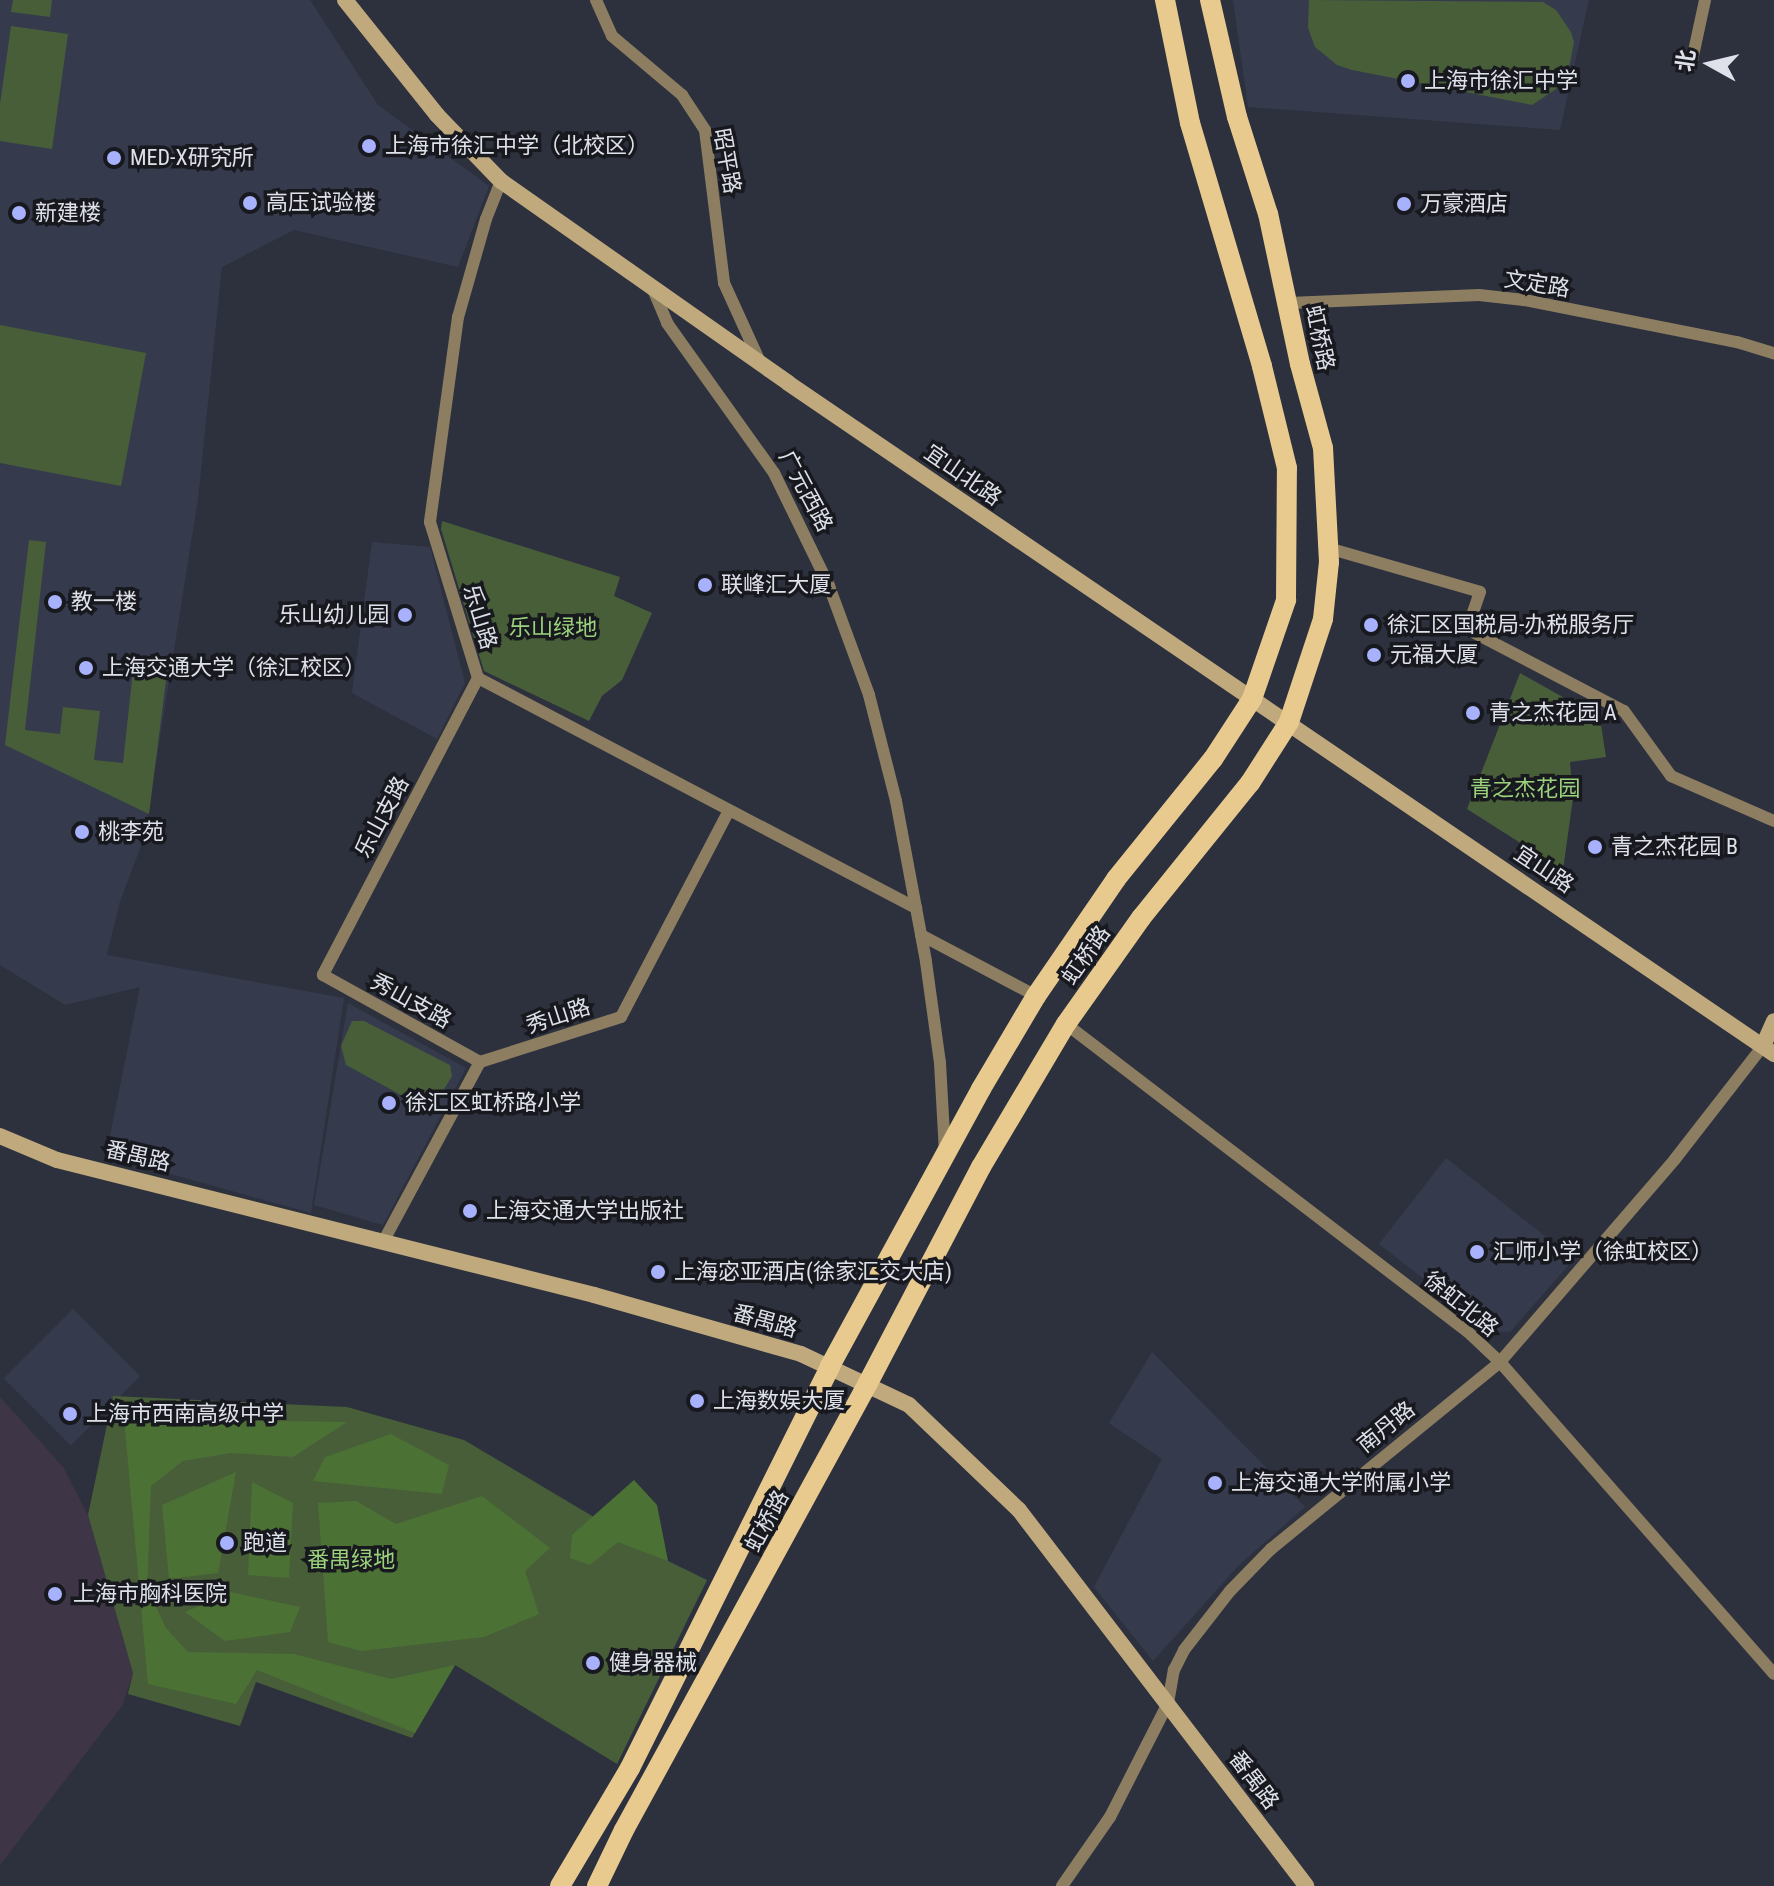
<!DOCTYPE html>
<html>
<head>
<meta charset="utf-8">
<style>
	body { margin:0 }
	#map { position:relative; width:1774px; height:1886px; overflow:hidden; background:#2d313e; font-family:"Roboto Condensed","Noto Sans SC",sans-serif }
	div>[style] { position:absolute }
	.built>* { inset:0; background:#353b4d; transform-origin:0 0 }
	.medical>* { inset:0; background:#3e3546 }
	.green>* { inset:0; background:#475e39 }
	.forest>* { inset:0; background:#4c7135 }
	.street>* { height:12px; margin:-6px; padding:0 6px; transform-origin:6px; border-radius:6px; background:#8d7e62 }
	.secondary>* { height:16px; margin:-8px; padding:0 8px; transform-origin:8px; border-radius:8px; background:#c0a97c }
	.primary>* { height:20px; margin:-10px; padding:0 10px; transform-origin:10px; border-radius:10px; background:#e8ca8f }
	.dots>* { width:22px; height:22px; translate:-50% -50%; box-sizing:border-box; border:4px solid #18191f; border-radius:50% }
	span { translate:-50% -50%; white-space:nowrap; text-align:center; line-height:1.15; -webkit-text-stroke:7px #18191f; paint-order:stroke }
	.poi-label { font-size:22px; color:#dee1e9 }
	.left { translate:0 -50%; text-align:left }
	.right { translate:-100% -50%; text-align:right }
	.street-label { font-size:22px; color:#dee1e9 }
	.park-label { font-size:22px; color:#9bd27c }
	.north { position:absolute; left:1670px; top:24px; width:80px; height:80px; -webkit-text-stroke:6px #18191f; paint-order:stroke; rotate:278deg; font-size:22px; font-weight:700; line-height:32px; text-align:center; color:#dee1e9 }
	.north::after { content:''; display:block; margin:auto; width:28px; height:36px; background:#dee1e9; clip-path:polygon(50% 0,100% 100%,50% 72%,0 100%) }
</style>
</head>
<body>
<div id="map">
	<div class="built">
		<div style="clip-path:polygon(0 0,310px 0,378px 105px,489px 186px,458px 267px,294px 230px,222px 267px,198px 499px,144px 838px,120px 901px,107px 955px,344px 998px,311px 1213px,106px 1156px,140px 987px,65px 1005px,0 965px)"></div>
		<div style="clip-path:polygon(1233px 0,1589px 0,1560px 130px,1248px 107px)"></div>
		<div style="clip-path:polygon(372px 542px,430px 547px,465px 683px,437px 739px,352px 693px)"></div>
		<div style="clip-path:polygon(348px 1003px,466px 1068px,383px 1225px,314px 1205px)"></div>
		<div style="clip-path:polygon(1446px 1158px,1574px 1259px,1510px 1332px,1490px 1331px,1379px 1244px)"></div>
		<div style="left:73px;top:1309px;width:95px;height:98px;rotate:45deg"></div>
		<div style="clip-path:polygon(1152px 1352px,1305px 1507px,1239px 1565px,1153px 1661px,1094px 1587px,1162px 1459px,1109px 1423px)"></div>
	</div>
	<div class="medical">
		<div style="clip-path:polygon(0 1397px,63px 1467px,88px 1515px,133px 1673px,122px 1706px,0 1865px)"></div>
	</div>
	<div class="green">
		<div style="clip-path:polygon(13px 0,52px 0,50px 17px,11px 12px)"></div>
		<div style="clip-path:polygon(1309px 0,1543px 2px,1556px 10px,1571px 32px,1574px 42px,1569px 68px,1556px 89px,1532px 105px,1352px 70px,1337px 65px,1315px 47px,1308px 28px)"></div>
		<div style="clip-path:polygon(11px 26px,68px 34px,52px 149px,0 141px,0 104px)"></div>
		<div style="clip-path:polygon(0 325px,146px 353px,121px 486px,0 463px)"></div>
		<div style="clip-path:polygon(442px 521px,620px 577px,614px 596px,652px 613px,622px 680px,602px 696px,589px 721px,484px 671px,441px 529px)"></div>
		<div style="clip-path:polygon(29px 540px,46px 542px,25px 730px,60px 734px,63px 707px,100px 711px,94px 760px,123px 763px,134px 661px,168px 665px,149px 814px,5px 745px)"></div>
		<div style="clip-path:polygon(1520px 673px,1600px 718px,1606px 757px,1570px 762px,1573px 798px,1563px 870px,1467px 809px)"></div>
		<div style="clip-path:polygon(352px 1021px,364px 1021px,450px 1065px,452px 1076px,434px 1106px,423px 1107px,346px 1065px,341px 1046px)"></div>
		<div style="clip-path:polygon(113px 1396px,347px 1407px,464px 1440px,668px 1561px,707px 1580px,617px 1764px,455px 1665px,412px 1738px,256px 1682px,240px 1726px,128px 1694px,133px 1673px,88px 1515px)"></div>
	</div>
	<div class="forest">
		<div style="clip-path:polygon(124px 1419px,347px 1422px,293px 1457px,231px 1453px,183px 1461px,151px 1486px,147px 1588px,166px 1628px,188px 1652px,294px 1654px,391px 1679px,455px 1665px,415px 1733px,257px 1670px,236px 1704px,148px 1684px)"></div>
		<div style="clip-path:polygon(391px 1434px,449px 1465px,442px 1494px,313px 1481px,325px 1457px)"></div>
		<div style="clip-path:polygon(236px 1472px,218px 1573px,169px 1579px,162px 1505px)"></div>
		<div style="clip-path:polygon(634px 1480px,657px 1505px,668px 1561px,618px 1542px,590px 1565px,570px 1558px,572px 1535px)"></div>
		<div style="clip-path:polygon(252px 1482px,293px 1503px,289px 1578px,248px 1575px)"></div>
		<div style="clip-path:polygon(482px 1496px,550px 1548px,525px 1571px,539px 1614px,484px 1637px,361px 1651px,328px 1642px,318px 1503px,356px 1501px,396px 1524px)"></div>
		<div style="clip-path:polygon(231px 1592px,300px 1607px,290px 1632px,225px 1641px,185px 1612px)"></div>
	</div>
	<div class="street">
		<div style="left:596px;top:0;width:39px;rotate:66deg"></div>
		<div style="left:612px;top:36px;width:92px;rotate:40.1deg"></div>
		<div style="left:682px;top:95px;width:42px;rotate:56.7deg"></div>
		<div style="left:705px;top:130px;width:154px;rotate:82.9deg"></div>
		<div style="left:724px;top:283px;width:87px;rotate:65.5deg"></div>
		<div style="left:1691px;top:65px;width:66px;rotate:-77.8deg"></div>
		<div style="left:501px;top:181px;width:41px;rotate:111.5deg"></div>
		<div style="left:486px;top:219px;width:102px;rotate:105.9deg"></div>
		<div style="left:458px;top:317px;width:207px;rotate:97.8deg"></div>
		<div style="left:430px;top:522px;width:163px;rotate:72.9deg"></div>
		<div style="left:478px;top:678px;width:495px;rotate:27.7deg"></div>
		<div style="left:652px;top:287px;width:39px;rotate:67deg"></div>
		<div style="left:667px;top:323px;width:184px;rotate:54.5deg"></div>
		<div style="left:774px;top:473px;width:126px;rotate:64deg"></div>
		<div style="left:829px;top:586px;width:116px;rotate:69.8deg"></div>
		<div style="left:869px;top:695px;width:109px;rotate:75.7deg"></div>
		<div style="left:896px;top:801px;width:164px;rotate:79.4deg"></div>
		<div style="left:926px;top:962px;width:102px;rotate:82.1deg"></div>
		<div style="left:940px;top:1063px;width:89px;rotate:86.8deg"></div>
		<div style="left:1289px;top:303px;width:190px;rotate:-2.4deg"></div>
		<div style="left:1479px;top:295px;width:45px;rotate:6.3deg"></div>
		<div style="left:1524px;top:300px;width:217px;rotate:11.2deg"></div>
		<div style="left:1737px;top:342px;width:39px;rotate:17deg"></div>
		<div style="left:1328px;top:548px;width:158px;rotate:16.1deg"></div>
		<div style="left:1480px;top:592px;width:39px;rotate:109deg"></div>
		<div style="left:1467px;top:629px;width:177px;rotate:27.6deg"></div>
		<div style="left:1624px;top:711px;width:80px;rotate:54.1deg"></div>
		<div style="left:1671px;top:776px;width:112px;rotate:23.6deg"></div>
		<div style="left:478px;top:678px;width:335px;rotate:117.6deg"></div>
		<div style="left:323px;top:975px;width:179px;rotate:29deg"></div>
		<div style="left:921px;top:935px;width:130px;rotate:27.9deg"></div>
		<div style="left:1066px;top:1024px;width:506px;rotate:37.46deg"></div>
		<div style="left:1468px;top:1332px;width:44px;rotate:43.2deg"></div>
		<div style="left:1500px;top:1362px;width:415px;rotate:48.7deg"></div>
		<div style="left:383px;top:1242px;width:204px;rotate:-61.7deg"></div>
		<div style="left:480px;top:1062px;width:148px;rotate:-17.7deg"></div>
		<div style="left:621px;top:1017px;width:233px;rotate:-62.4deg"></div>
		<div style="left:1062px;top:1886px;width:84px;rotate:-55.2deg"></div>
		<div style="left:1110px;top:1817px;width:128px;rotate:-63deg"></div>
		<div style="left:1168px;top:1703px;width:34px;rotate:-80deg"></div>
		<div style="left:1174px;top:1670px;width:22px;rotate:-63deg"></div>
		<div style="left:1184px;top:1650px;width:75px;rotate:-52.1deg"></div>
		<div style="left:1230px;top:1591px;width:59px;rotate:-45.7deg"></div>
		<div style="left:1271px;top:1549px;width:296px;rotate:-39.2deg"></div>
		<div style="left:1500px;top:1362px;width:268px;rotate:-49.2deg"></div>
		<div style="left:1675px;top:1159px;width:143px;rotate:-52.1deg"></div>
	</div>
	<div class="secondary">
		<div style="left:345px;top:0;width:147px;rotate:51.3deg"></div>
		<div style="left:437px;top:115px;width:92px;rotate:45.9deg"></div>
		<div style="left:501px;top:181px;width:351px;rotate:35.1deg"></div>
		<div style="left:788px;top:383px;width:1193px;rotate:34.24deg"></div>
		<div style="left:1763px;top:1046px;width:27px;rotate:-66deg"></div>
		<div style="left:0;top:1136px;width:62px;rotate:22.8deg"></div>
		<div style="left:57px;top:1160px;width:554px;rotate:14.11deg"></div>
		<div style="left:594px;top:1295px;width:215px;rotate:15.9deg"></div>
		<div style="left:801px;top:1354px;width:119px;rotate:25.3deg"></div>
		<div style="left:909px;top:1405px;width:152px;rotate:43.7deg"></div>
		<div style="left:1019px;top:1510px;width:473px;rotate:52.6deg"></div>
	</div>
	<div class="primary">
		<div style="left:560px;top:1886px;width:137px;rotate:-59.3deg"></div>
		<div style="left:630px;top:1768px;width:449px;rotate:-63.5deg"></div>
		<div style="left:830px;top:1366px;width:315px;rotate:-61.4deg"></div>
		<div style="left:981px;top:1089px;width:108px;rotate:-59.4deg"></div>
		<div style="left:1036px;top:996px;width:142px;rotate:-55.6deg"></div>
		<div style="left:1116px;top:879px;width:154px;rotate:-51.1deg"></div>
		<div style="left:1213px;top:759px;width:72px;rotate:-57deg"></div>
		<div style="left:1252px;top:699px;width:105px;rotate:-71deg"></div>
		<div style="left:1286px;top:600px;width:132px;rotate:-89.6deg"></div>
		<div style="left:1287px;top:468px;width:105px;rotate:-103.8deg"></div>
		<div style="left:1262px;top:366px;width:253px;rotate:-106.5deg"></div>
		<div style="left:1190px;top:123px;width:126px;rotate:-101.5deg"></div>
		<div style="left:597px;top:1886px;width:62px;rotate:-64.3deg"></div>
		<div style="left:624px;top:1830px;width:509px;rotate:-61.37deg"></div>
		<div style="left:868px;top:1383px;width:244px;rotate:-62.4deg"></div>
		<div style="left:981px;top:1167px;width:166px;rotate:-59.3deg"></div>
		<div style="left:1066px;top:1024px;width:130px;rotate:-54.7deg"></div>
		<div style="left:1141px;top:918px;width:174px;rotate:-51.1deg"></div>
		<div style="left:1250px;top:783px;width:72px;rotate:-57.4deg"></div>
		<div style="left:1289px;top:722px;width:108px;rotate:-71.7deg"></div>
		<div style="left:1323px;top:619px;width:57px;rotate:-84deg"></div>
		<div style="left:1329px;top:562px;width:114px;rotate:-93deg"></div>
		<div style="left:1323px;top:448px;width:87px;rotate:-105.3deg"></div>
		<div style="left:1300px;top:364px;width:153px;rotate:-102deg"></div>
		<div style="left:1268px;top:214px;width:102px;rotate:-107.7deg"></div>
		<div style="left:1237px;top:117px;width:120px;rotate:-103deg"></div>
	</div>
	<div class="dots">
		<div style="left:1408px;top:81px;background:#a7b1fc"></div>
		<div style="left:369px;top:146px;background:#a7b1fc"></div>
		<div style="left:114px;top:158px;background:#a7b1fc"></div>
		<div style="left:250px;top:203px;background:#a7b1fc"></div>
		<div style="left:1404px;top:204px;background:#a7b1fc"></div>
		<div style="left:19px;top:213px;background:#a7b1fc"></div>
		<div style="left:705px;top:585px;background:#a7b1fc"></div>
		<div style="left:55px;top:602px;background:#a7b1fc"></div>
		<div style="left:405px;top:615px;background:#a7b1fc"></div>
		<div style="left:1371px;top:625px;background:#a7b1fc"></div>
		<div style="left:1374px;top:655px;background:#a7b1fc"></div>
		<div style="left:86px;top:668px;background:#a7b1fc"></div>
		<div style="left:1473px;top:713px;background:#a7b1fc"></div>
		<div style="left:82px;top:832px;background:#a7b1fc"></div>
		<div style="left:1595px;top:847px;background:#a7b1fc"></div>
		<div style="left:389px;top:1103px;background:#a7b1fc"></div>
		<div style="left:470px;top:1211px;background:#a7b1fc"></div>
		<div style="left:1477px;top:1252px;background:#a7b1fc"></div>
		<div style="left:658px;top:1272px;background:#a7b1fc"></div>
		<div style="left:697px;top:1401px;background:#a7b1fc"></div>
		<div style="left:70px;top:1414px;background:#a7b1fc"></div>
		<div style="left:1215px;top:1483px;background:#a7b1fc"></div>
		<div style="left:227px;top:1543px;background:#a7b1fc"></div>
		<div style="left:55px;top:1594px;background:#a7b1fc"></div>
		<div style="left:593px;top:1663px;background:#a7b1fc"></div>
	</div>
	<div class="poi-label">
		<span class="left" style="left:1424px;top:81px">上海市徐汇中学</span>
		<span class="left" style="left:385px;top:146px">上海市徐汇中学（北校区）</span>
		<span class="left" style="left:130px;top:158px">MED-X研究所</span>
		<span class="left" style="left:266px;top:203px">高压试验楼</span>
		<span class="left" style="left:1420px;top:204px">万豪酒店</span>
		<span class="left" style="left:35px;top:213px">新建楼</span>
		<span class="left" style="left:721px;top:585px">联峰汇大厦</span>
		<span class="left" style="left:71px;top:602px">教一楼</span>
		<span class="right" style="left:389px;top:615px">乐山幼儿园</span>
		<span class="left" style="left:1387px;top:625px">徐汇区国税局-办税服务厅</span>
		<span class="left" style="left:1390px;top:655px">元福大厦</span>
		<span class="left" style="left:102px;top:668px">上海交通大学（徐汇校区）</span>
		<span class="left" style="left:1489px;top:713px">青之杰花园 A</span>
		<span class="left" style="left:98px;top:832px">桃李苑</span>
		<span class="left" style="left:1611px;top:847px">青之杰花园 B</span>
		<span class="left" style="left:405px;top:1103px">徐汇区虹桥路小学</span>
		<span class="left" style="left:486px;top:1211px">上海交通大学出版社</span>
		<span class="left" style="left:1493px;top:1252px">汇师小学（徐虹校区）</span>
		<span class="left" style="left:674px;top:1272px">上海宓亚酒店(徐家汇交大店)</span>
		<span class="left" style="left:713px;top:1401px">上海数娱大厦</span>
		<span class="left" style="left:86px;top:1414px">上海市西南高级中学</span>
		<span class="left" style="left:1231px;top:1483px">上海交通大学附属小学</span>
		<span class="left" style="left:243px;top:1543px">跑道</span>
		<span class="left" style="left:73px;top:1594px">上海市胸科医院</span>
		<span class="left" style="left:609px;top:1663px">健身器械</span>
	</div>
	<div class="street-label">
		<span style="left:727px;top:161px;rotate:80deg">昭平路</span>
		<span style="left:1537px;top:284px;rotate:9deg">文定路</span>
		<span style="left:1320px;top:338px;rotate:78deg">虹桥路</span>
		<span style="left:963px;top:475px;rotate:35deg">宜山北路</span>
		<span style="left:806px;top:491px;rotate:62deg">广元西路</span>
		<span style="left:480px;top:617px;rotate:73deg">乐山路</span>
		<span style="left:382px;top:817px;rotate:-62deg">乐山支路</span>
		<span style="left:1544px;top:869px;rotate:34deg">宜山路</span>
		<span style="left:1086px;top:955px;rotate:-55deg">虹桥路</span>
		<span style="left:411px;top:1001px;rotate:29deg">秀山支路</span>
		<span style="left:558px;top:1016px;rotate:-18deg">秀山路</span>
		<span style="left:138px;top:1156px;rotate:13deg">番禺路</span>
		<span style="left:1461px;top:1304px;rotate:39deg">徐虹北路</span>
		<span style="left:765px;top:1321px;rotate:16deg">番禺路</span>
		<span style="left:1386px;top:1427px;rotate:-39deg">南丹路</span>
		<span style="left:767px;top:1521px;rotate:-62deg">虹桥路</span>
		<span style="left:1254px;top:1780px;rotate:53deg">番禺路</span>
	</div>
	<div class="park-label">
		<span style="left:553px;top:628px">乐山绿地</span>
		<span style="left:1525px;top:789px">青之杰花园</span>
		<span style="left:351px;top:1560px">番禺绿地</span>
	</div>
	<div class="north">北</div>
</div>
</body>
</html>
